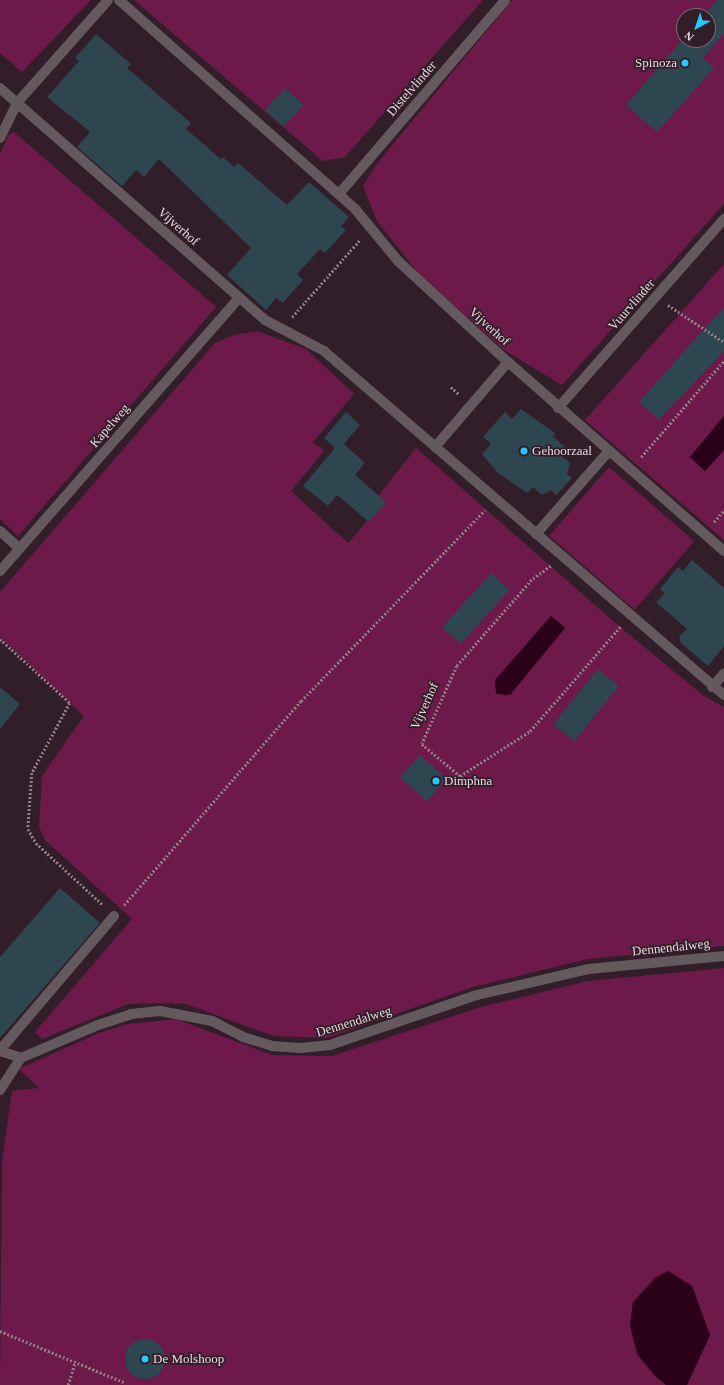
<!DOCTYPE html>
<html>
<head>
<meta charset="utf-8">
<style>
	body { margin:0 }
	#map { position:relative; width:724px; height:1385px; overflow:hidden; background:#321e28; font-family:Georgia,serif }
	div>[style] { position:absolute }
	.green>* { inset:0; background:#6d1a4b; transform-origin:0 0 }
	.water>* { inset:0; background:#2a0119 }
	.building>* { inset:0; background:#2d4650; transform-origin:0 0 }
	.round { border-radius:50% }
	.path>* { height:2.5px; margin-top:-1.25px; transform-origin:0; background:repeating-linear-gradient(90deg,#8e7d85 0 2px,transparent 0 4px) }
	.minor>* { height:10px; margin:-5px; padding:0 5px; transform-origin:5px; border-radius:5px; background:#645a5e }
	.dots>* { width:11px; height:11px; translate:-50% -50%; box-sizing:border-box; border:2px solid #321e28; border-radius:50% }
	span { translate:-50% -50%; white-space:nowrap; text-align:center; line-height:1.15; -webkit-text-stroke:3.5px #321e28; paint-order:stroke }
	.poi-label { font-size:13px; color:#e7d9df }
	.right { translate:-100% -50%; text-align:right }
	.left { translate:0 -50%; text-align:left }
	.street-label { font-size:13px; color:#e7d9df }
	.north { position:absolute; left:676px; top:8px; width:40px; height:40px; box-sizing:border-box; background:#321e28; border:1px solid #7a6971; border-radius:50%; rotate:220deg; font-size:11px; font-weight:700; line-height:16px; text-align:center; color:#e7d9df }
	.north::after { content:''; display:block; margin:auto; width:14px; height:18px; background:#24c9fe; clip-path:polygon(50% 0,100% 100%,50% 72%,0 100%) }
</style>
</head>
<body>
<div id="map">
	<div class="green">
		<div style="clip-path:polygon(0 0,91px 0,22px 72px,0 53px)"></div>
		<div style="clip-path:polygon(134px 0,483px 0,345px 157px,323px 161px)"></div>
		<div style="clip-path:polygon(evenodd,512px 0,724px 0,724px 204px,562px 385px,504px 350px,419px 274px,377px 221px,363px 186px,376px 165px,512px 0,684px 16px,708px 16px,708px 40px,684px 40px,684px 16px)"></div>
		<div style="clip-path:polygon(14px 132px,216px 307px,18px 536px,0 519px,0 154px,9px 134px)"></div>
		<div style="clip-path:polygon(724px 264px,724px 416px,690px 457px,705px 471px,724px 450px,724px 540px,585px 420px)"></div>
		<div style="clip-path:polygon(evenodd,257px 331px,306px 349px,354px 394px,313px 442px,324px 451px,291px 491px,348px 543px,381px 505px,375px 500px,416px 448px,620px 627px,704px 696px,724px 707px,724px 946px,588px 959px,473px 987px,327px 1038px,273px 1036px,186px 1004px,160px 1003px,128px 1004px,42px 1039px,35px 1032px,132px 919px,45px 840px,39px 827px,42px 776px,84px 716px,0 637px,0 592px,215px 343px,234px 335px,257px 331px,551px 616px,565px 628px,505px 697px,495px 680px,551px 616px)"></div>
		<div style="left:609px;top:467px;width:113px;height:91px;rotate:41deg"></div>
		<div style="clip-path:polygon(724px 968px,724px 1385px,687px 1385px,710px 1335px,692px 1286px,654px 1375px,666px 1385px,0 1385px,2px 1162px,12px 1091px,39px 1088px,19px 1069px,99px 1033px,127px 1024px,176px 1019px,272px 1055px,332px 1056px,481px 1007px,588px 981px)"></div>
	</div>
	<div class="water">
		<div style="clip-path:polygon(724px 416px,724px 450px,705px 471px,690px 457px)"></div>
		<div style="clip-path:polygon(551px 616px,565px 628px,510px 695px,496px 694px,495px 680px)"></div>
		<div style="clip-path:polygon(668px 1271px,692px 1286px,710px 1335px,687px 1385px,666px 1385px,654px 1375px,637px 1354px,630px 1325px,633px 1302px,655px 1278px)"></div>
	</div>
	<div class="building">
		<div style="clip-path:polygon(717px 0,724px 0,724px 33px,703px 58px,714px 68px,657px 132px,626px 105px,684px 38px,708px 40px,708px 16px,703px 16px)"></div>
		<div style="clip-path:polygon(96px 34px,131px 64px,127px 68px,191px 123px,186px 129px,221px 159px,223px 157px,234px 167px,238px 163px,287px 205px,309px 182px,349px 217px,341px 226px,346px 230px,325px 253px,320px 249px,297px 274px,303px 280px,283px 303px,276px 298px,266px 310px,227px 275px,251px 248px,159px 159px,144px 177px,136px 170px,122px 186px,77px 147px,90px 132px,47px 97px,79px 61px,75px 58px)"></div>
		<div style="left:285px;top:88px;width:25px;height:30px;rotate:42deg"></div>
		<div style="clip-path:polygon(724px 307px,724px 351px,659px 420px,639px 402px)"></div>
		<div style="clip-path:polygon(521px 409px,556px 434px,553px 436px,566px 448px,560px 455px,570px 463px,567px 474px,572px 478px,556px 495px,551px 490px,542px 495px,533px 487px,527px 493px,498px 473px,482px 454px,491px 444px,483px 437px,505px 412px,512px 419px)"></div>
		<div style="clip-path:polygon(346px 412px,360px 425px,344px 444px,365px 463px,355px 475px,386px 502px,369px 522px,337px 495px,328px 506px,303px 486px,335px 448px,324px 438px)"></div>
		<div style="clip-path:polygon(692px 560px,724px 588px,724px 646px,708px 666px,681px 643px,679px 637px,687px 629px,656px 602px,665px 593px,660px 589px,678px 567px,683px 571px)"></div>
		<div style="left:491px;top:573px;width:25px;height:73px;rotate:42deg"></div>
		<div style="left:598px;top:669px;width:27px;height:71px;rotate:39deg"></div>
		<div style="clip-path:polygon(0 687px,20px 704px,0 729px)"></div>
		<div style="left:420px;top:755px;width:36px;height:30px;rotate:42deg"></div>
		<div style="clip-path:polygon(60px 888px,100px 923px,0 1038px,0 957px)"></div>
		<div class="round" style="left:125px;top:1339px;width:40px;height:40px"></div>
	</div>
	<div class="path">
		<div style="left:668px;top:305px;width:67px;rotate:33.5deg"></div>
		<div style="left:292px;top:317px;width:103px;rotate:-48.6deg"></div>
		<div style="left:451px;top:387px;width:12px;rotate:42deg"></div>
		<div style="left:641px;top:457px;width:127px;rotate:-49.2deg"></div>
		<div style="left:714px;top:522px;width:16px;rotate:-50deg"></div>
		<div style="left:551px;top:566px;width:24px;rotate:144deg"></div>
		<div style="left:532px;top:580px;width:114px;rotate:131.1deg"></div>
		<div style="left:457px;top:666px;width:85px;rotate:114.2deg"></div>
		<div style="left:422px;top:744px;width:50px;rotate:40.1deg"></div>
		<div style="left:460px;top:776px;width:83px;rotate:-32.7deg"></div>
		<div style="left:530px;top:731px;width:138px;rotate:-49.1deg"></div>
		<div style="left:0;top:639px;width:95px;rotate:42.4deg"></div>
		<div style="left:70px;top:703px;width:80px;rotate:118.5deg"></div>
		<div style="left:32px;top:773px;width:56px;rotate:94.1deg"></div>
		<div style="left:28px;top:829px;width:16px;rotate:60deg"></div>
		<div style="left:36px;top:843px;width:91px;rotate:42.8deg"></div>
		<div style="left:124px;top:905px;width:270px;rotate:-49.1deg"></div>
		<div style="left:301px;top:701px;width:265px;rotate:-46.1deg"></div>
		<div style="left:0;top:1331px;width:136px;rotate:22.4deg"></div>
		<div style="left:68px;top:1385px;width:24px;rotate:-73deg"></div>
	</div>
	<div class="minor">
		<div style="left:119px;top:0;width:317px;rotate:41.5deg"></div>
		<div style="left:356px;top:210px;width:66px;rotate:50.5deg"></div>
		<div style="left:398px;top:261px;width:149px;rotate:42.6deg"></div>
		<div style="left:508px;top:362px;width:287px;rotate:41.2deg"></div>
		<div style="left:0;top:88px;width:352px;rotate:41.2deg"></div>
		<div style="left:265px;top:320px;width:67px;rotate:27.7deg"></div>
		<div style="left:324px;top:351px;width:528px;rotate:40.7deg"></div>
		<div style="left:0;top:138px;width:39px;rotate:-64deg"></div>
		<div style="left:17px;top:103px;width:137px;rotate:-48.5deg"></div>
		<div style="left:339px;top:194px;width:255px;rotate:-49.4deg"></div>
		<div style="left:558px;top:408px;width:252px;rotate:-48.7deg"></div>
		<div style="left:435px;top:447px;width:112px;rotate:-49.3deg"></div>
		<div style="left:0;top:531px;width:25px;rotate:42deg"></div>
		<div style="left:536px;top:534px;width:111px;rotate:-48.7deg"></div>
		<div style="left:0;top:571px;width:363px;rotate:-48.8deg"></div>
		<div style="left:712px;top:687px;width:18px;rotate:-49deg"></div>
		<div style="left:0;top:1050px;width:176px;rotate:-49.6deg"></div>
		<div style="left:0;top:1051px;width:22px;rotate:18deg"></div>
		<div style="left:21px;top:1058px;width:84px;rotate:-23.2deg"></div>
		<div style="left:98px;top:1025px;width:35px;rotate:-18deg"></div>
		<div style="left:131px;top:1014px;width:29px;rotate:-6deg"></div>
		<div style="left:160px;top:1011px;width:53px;rotate:10.9deg"></div>
		<div style="left:212px;top:1021px;width:35px;rotate:27deg"></div>
		<div style="left:243px;top:1037px;width:30px;rotate:17deg"></div>
		<div style="left:272px;top:1046px;width:29px;rotate:4deg"></div>
		<div style="left:301px;top:1048px;width:29px;rotate:-6deg"></div>
		<div style="left:330px;top:1045px;width:155px;rotate:-18.8deg"></div>
		<div style="left:477px;top:995px;width:115px;rotate:-13.1deg"></div>
		<div style="left:589px;top:969px;width:136px;rotate:-5.5deg"></div>
		<div style="left:0;top:1090px;width:38px;rotate:-57deg"></div>
	</div>
	<div class="dots">
		<div style="left:685px;top:63px;background:#24c9fe"></div>
		<div style="left:524px;top:451px;background:#24c9fe"></div>
		<div style="left:436px;top:781px;background:#24c9fe"></div>
		<div style="left:145px;top:1359px;background:#24c9fe"></div>
	</div>
	<div class="poi-label">
		<span class="right" style="left:677px;top:63px">Spinoza</span>
		<span class="left" style="left:532px;top:451px">Gehoorzaal</span>
		<span class="left" style="left:444px;top:781px">Dimphna</span>
		<span class="left" style="left:153px;top:1359px">De Molshoop</span>
	</div>
	<div class="street-label">
		<span style="left:412px;top:89px;rotate:-49deg">Distelvlinder</span>
		<span style="left:178px;top:227px;rotate:41deg">Vijverhof</span>
		<span style="left:632px;top:305px;rotate:-49deg">Vuurvlinder</span>
		<span style="left:489px;top:327px;rotate:42deg">Vijverhof</span>
		<span style="left:110px;top:426px;rotate:-49deg">Kapelweg</span>
		<span style="left:425px;top:706px;rotate:-66deg">Vijverhof</span>
		<span style="left:671px;top:948px;rotate:-6deg">Dennendalweg</span>
		<span style="left:354px;top:1022px;rotate:-17deg">Dennendalweg</span>
	</div>
	<div class="north">N</div>
</div>
</body>
</html>
